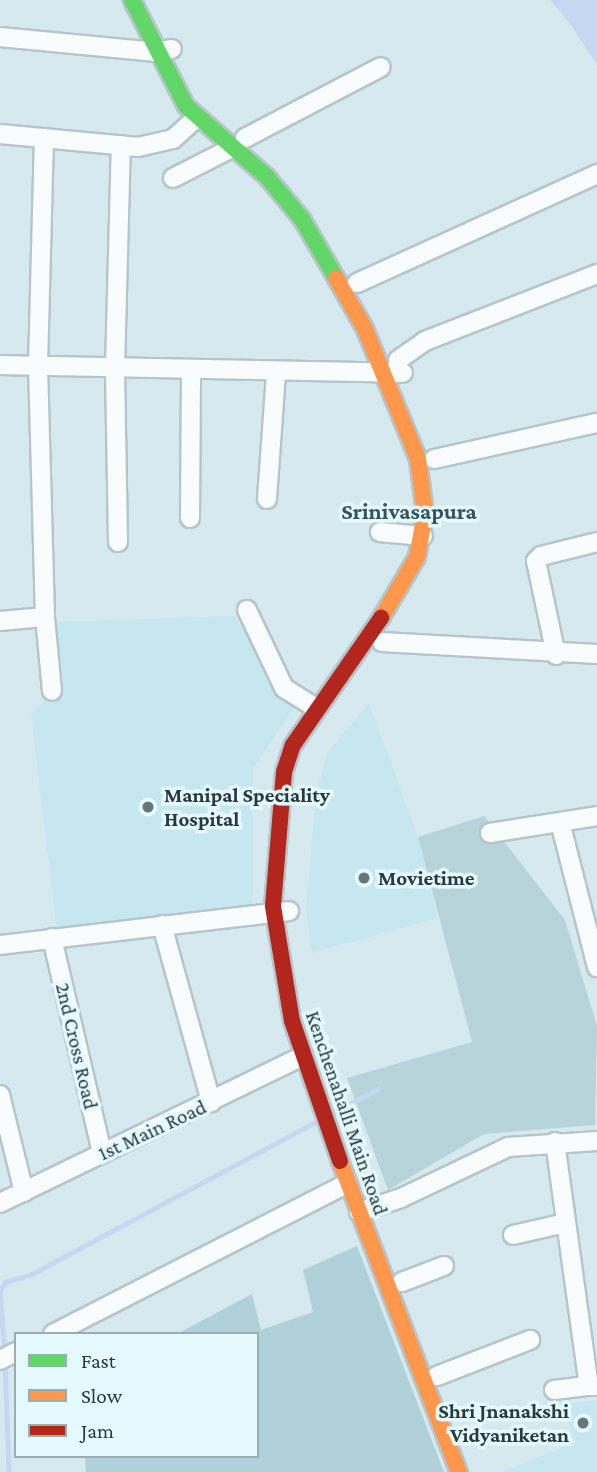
<!DOCTYPE html>
<html>
<head>
<meta charset="utf-8">
<style>
	body { margin:0 }
	#map { position:relative; width:597px; height:1472px; overflow:hidden; background:#d6e9ee; font-family:"Crimson Pro",serif }
	div>[style] { position:absolute }
	.built>* { inset:0; background:#c6e7f0 }
	.green>* { inset:0; background:#b8d4db }
	.forest>* { inset:0; background:#b0d1d9 }
	.water>* { inset:0; background:#c6d8f1 }
	.stream>* { height:4.5px; margin:-2.25px; padding:0 2.25px; transform-origin:2.25px; border-radius:2.25px; background:#c6d8f1 }
	.roads { filter:drop-shadow(2px 0 #b5c5c9) drop-shadow(-2px 0 #b5c5c9) drop-shadow(0 2px #b5c5c9) drop-shadow(0 -2px #b5c5c9) }
	.street>* { height:18px; margin:-9px; padding:0 9px; transform-origin:9px; border-radius:9px; background:#f9fcfc }
	.fast>* { height:16px; margin:-8px; padding:0 8px; transform-origin:8px; border-radius:8px; background:#63d668 }
	.slow>* { height:16px; margin:-8px; padding:0 8px; transform-origin:8px; border-radius:8px; background:#ff974d }
	.jam>* { height:16px; margin:-8px; padding:0 8px; transform-origin:8px; border-radius:8px; background:#b3261e }
	.dots>* { width:19px; height:19px; translate:-50% -50%; box-sizing:border-box; border:4px solid #e4faff; border-radius:50% }
	span { translate:-50% -50%; white-space:nowrap; text-align:center; line-height:1.15; -webkit-text-stroke:7px #e4faff; paint-order:stroke }
	.poi-label { font-size:21px; color:#2a393c; font-weight:700 }
	.left { translate:0 -50%; text-align:left }
	.right { translate:-100% -50%; text-align:right }
	.street-label { font-size:21px; color:#2a393c }
	.neighbourhood-label { font-size:23px; color:#34555c; font-weight:700 }
	.legend { position:absolute; left:14px; top:1332px; width:245px; height:126px; box-sizing:border-box; background:#e4faff; border:2px solid #9aadb1; margin:0; padding:9px 12px; list-style:none; font-size:21px; color:#2a393c }
	.legend li { display:flex; align-items:center; gap:14px; height:35px }
	.legend b { width:35px; border:2px solid #9aadb1 }
</style>
</head>
<body>
<div id="map">
	<div class="built">
		<div style="clip-path:polygon(234px 616px,297px 704px,253px 769px,253px 907px,57px 932px,31px 714px,55px 689px,50px 622px)"></div>
		<div style="clip-path:polygon(369px 703px,418px 837px,437px 918px,312px 953px,306px 908px,316px 796px,327px 753px)"></div>
		<div style="clip-path:polygon(597px 1400px,597px 1472px,502px 1472px,576px 1442px,560px 1404px)"></div>
	</div>
	<div class="green">
		<div style="clip-path:polygon(484px 816px,565px 920px,597px 1026px,595px 1125px,484px 1134px,388px 1190px,347px 1078px,472px 1042px,418px 837px)"></div>
	</div>
	<div class="forest">
		<div style="clip-path:polygon(357px 1246px,444px 1472px,86px 1472px,85px 1456px,257px 1456px,257px 1334px,177px 1334px,252px 1294px,261px 1330px,313px 1312px,303px 1270px)"></div>
	</div>
	<div class="water">
		<div style="clip-path:polygon(550px 0,597px 0,597px 65px,571px 25px)"></div>
	</div>
	<div class="stream">
		<div style="left:332px;top:1113px;width:52px;rotate:-27.6deg"></div>
		<div style="left:0;top:1291px;width:10px;rotate:-61deg"></div>
		<div style="left:5px;top:1282px;width:26px;rotate:-16deg"></div>
		<div style="left:30px;top:1275px;width:323px;rotate:-28.2deg"></div>
		<div style="left:0;top:1293px;width:59px;rotate:85.2deg"></div>
		<div style="left:5px;top:1361px;width:111px;rotate:87.9deg"></div>
	</div>
	<div class="roads">
		<div class="street">
			<div style="left:0;top:37px;width:157px;rotate:5.5deg"></div>
			<div style="left:156px;top:52px;width:16px;rotate:-11deg"></div>
			<div style="left:0;top:134px;width:139px;rotate:5.4deg"></div>
			<div style="left:138px;top:147px;width:36px;rotate:-13deg"></div>
			<div style="left:173px;top:139px;width:31px;rotate:-42deg"></div>
			<div style="left:245px;top:138px;width:153px;rotate:-27.6deg"></div>
			<div style="left:173px;top:178px;width:66px;rotate:-27deg"></div>
			<div style="left:357px;top:283px;width:264px;rotate:-24.4deg"></div>
			<div style="left:398px;top:360px;width:33px;rotate:-35deg"></div>
			<div style="left:425px;top:341px;width:185px;rotate:-21.3deg"></div>
			<div style="left:0;top:365px;width:403px;rotate:1.1deg"></div>
			<div style="left:434px;top:459px;width:167px;rotate:-12.5deg"></div>
			<div style="left:267px;top:499px;width:127px;rotate:-85.9deg"></div>
			<div style="left:190px;top:518px;width:148px;rotate:-89.6deg"></div>
			<div style="left:380px;top:532px;width:43px;rotate:5.3deg"></div>
			<div style="left:118px;top:542px;width:173px;rotate:-91deg"></div>
			<div style="left:115px;top:369px;width:224px;rotate:-88.5deg"></div>
			<div style="left:247px;top:610px;width:86px;rotate:64.6deg"></div>
			<div style="left:284px;top:688px;width:39px;rotate:32deg"></div>
			<div style="left:45px;top:617px;width:74px;rotate:84.6deg"></div>
			<div style="left:0;top:621px;width:45px;rotate:-5.1deg"></div>
			<div style="left:45px;top:617px;width:251px;rotate:-91.6deg"></div>
			<div style="left:38px;top:366px;width:228px;rotate:-88.5deg"></div>
			<div style="left:382px;top:642px;width:215px;rotate:3.2deg"></div>
			<div style="left:556px;top:655px;width:96px;rotate:-102deg"></div>
			<div style="left:536px;top:561px;width:7px;rotate:-45deg"></div>
			<div style="left:541px;top:556px;width:58px;rotate:-14deg"></div>
			<div style="left:560px;top:822px;width:150px;rotate:75.7deg"></div>
			<div style="left:490px;top:833px;width:108px;rotate:-9deg"></div>
			<div style="left:162px;top:925px;width:184px;rotate:74.5deg"></div>
			<div style="left:52px;top:938px;width:221px;rotate:76.9deg"></div>
			<div style="left:0;top:945px;width:291px;rotate:-6.7deg"></div>
			<div style="left:0;top:1095px;width:100px;rotate:76.1deg"></div>
			<div style="left:555px;top:1142px;width:246px;rotate:82.1deg"></div>
			<div style="left:589px;top:1386px;width:8px"></div>
			<div style="left:0;top:1203px;width:337px;rotate:-25.9deg"></div>
			<div style="left:359px;top:1212px;width:44px;rotate:-18.4deg"></div>
			<div style="left:401px;top:1198px;width:119px;rotate:-25.5deg"></div>
			<div style="left:508px;top:1147px;width:89px;rotate:-3.9deg"></div>
			<div style="left:513px;top:1235px;width:54px;rotate:-12.8deg"></div>
			<div style="left:402px;top:1282px;width:45px;rotate:-20.9deg"></div>
			<div style="left:53px;top:1334px;width:331px;rotate:-27.1deg"></div>
			<div style="left:0;top:1360px;width:18px;rotate:-27deg"></div>
			<div style="left:437px;top:1376px;width:100px;rotate:-21.2deg"></div>
			<div style="left:554px;top:1390px;width:35px;rotate:-7deg"></div>
		</div>
		<div class="fast">
			<div style="left:132px;top:0;width:119px;rotate:63deg"></div>
			<div style="left:186px;top:106px;width:108px;rotate:41.2deg"></div>
			<div style="left:267px;top:177px;width:55px;rotate:50.2deg"></div>
			<div style="left:302px;top:219px;width:68px;rotate:60deg"></div>
		</div>
		<div class="slow">
			<div style="left:336px;top:278px;width:59px;rotate:60.4deg"></div>
			<div style="left:365px;top:329px;width:140px;rotate:67.8deg"></div>
			<div style="left:418px;top:459px;width:55px;rotate:82.7deg"></div>
			<div style="left:425px;top:514px;width:44px;rotate:100.5deg"></div>
			<div style="left:417px;top:557px;width:71px;rotate:120.5deg"></div>
			<div style="left:340px;top:1161px;width:333px;rotate:69.1deg"></div>
		</div>
		<div class="jam">
			<div style="left:340px;top:1161px;width:148px;rotate:-108.9deg"></div>
			<div style="left:292px;top:1021px;width:117px;rotate:-99.4deg"></div>
			<div style="left:273px;top:906px;width:134px;rotate:-85.3deg"></div>
			<div style="left:284px;top:772px;width:28px;rotate:-72deg"></div>
			<div style="left:293px;top:745px;width:155px;rotate:-55.3deg"></div>
		</div>
	</div>
	<div class="dots">
		<div style="left:148px;top:807px;background:#66777a"></div>
		<div style="left:364px;top:878px;background:#66777a"></div>
		<div style="left:583px;top:1423px;background:#66777a"></div>
	</div>
	<div class="poi-label">
		<span class="left" style="left:164px;top:807px">Manipal Speciality<br>Hospital</span>
		<span class="left" style="left:378px;top:878px">Movietime</span>
		<span class="right" style="left:569px;top:1423px">Shri Jnanakshi<br>Vidyaniketan</span>
	</div>
	<div class="street-label">
		<span style="left:77px;top:1046px;rotate:77deg">2nd Cross Road</span>
		<span style="left:347px;top:1113px;rotate:71deg">Kenchenahalli Main Road</span>
		<span style="left:152px;top:1130px;rotate:-25deg">1st Main Road</span>
	</div>
	<div class="neighbourhood-label">
		<span style="left:409px;top:511px">Srinivasapura</span>
	</div>
	<ul class="legend">
	<li><b style="height:9px;background:#63d668"></b>Fast</li>
	<li><b style="height:9px;background:#ff974d"></b>Slow</li>
	<li><b style="height:9px;background:#b3261e"></b>Jam</li>
	</ul>
</div>
</body>
</html>
